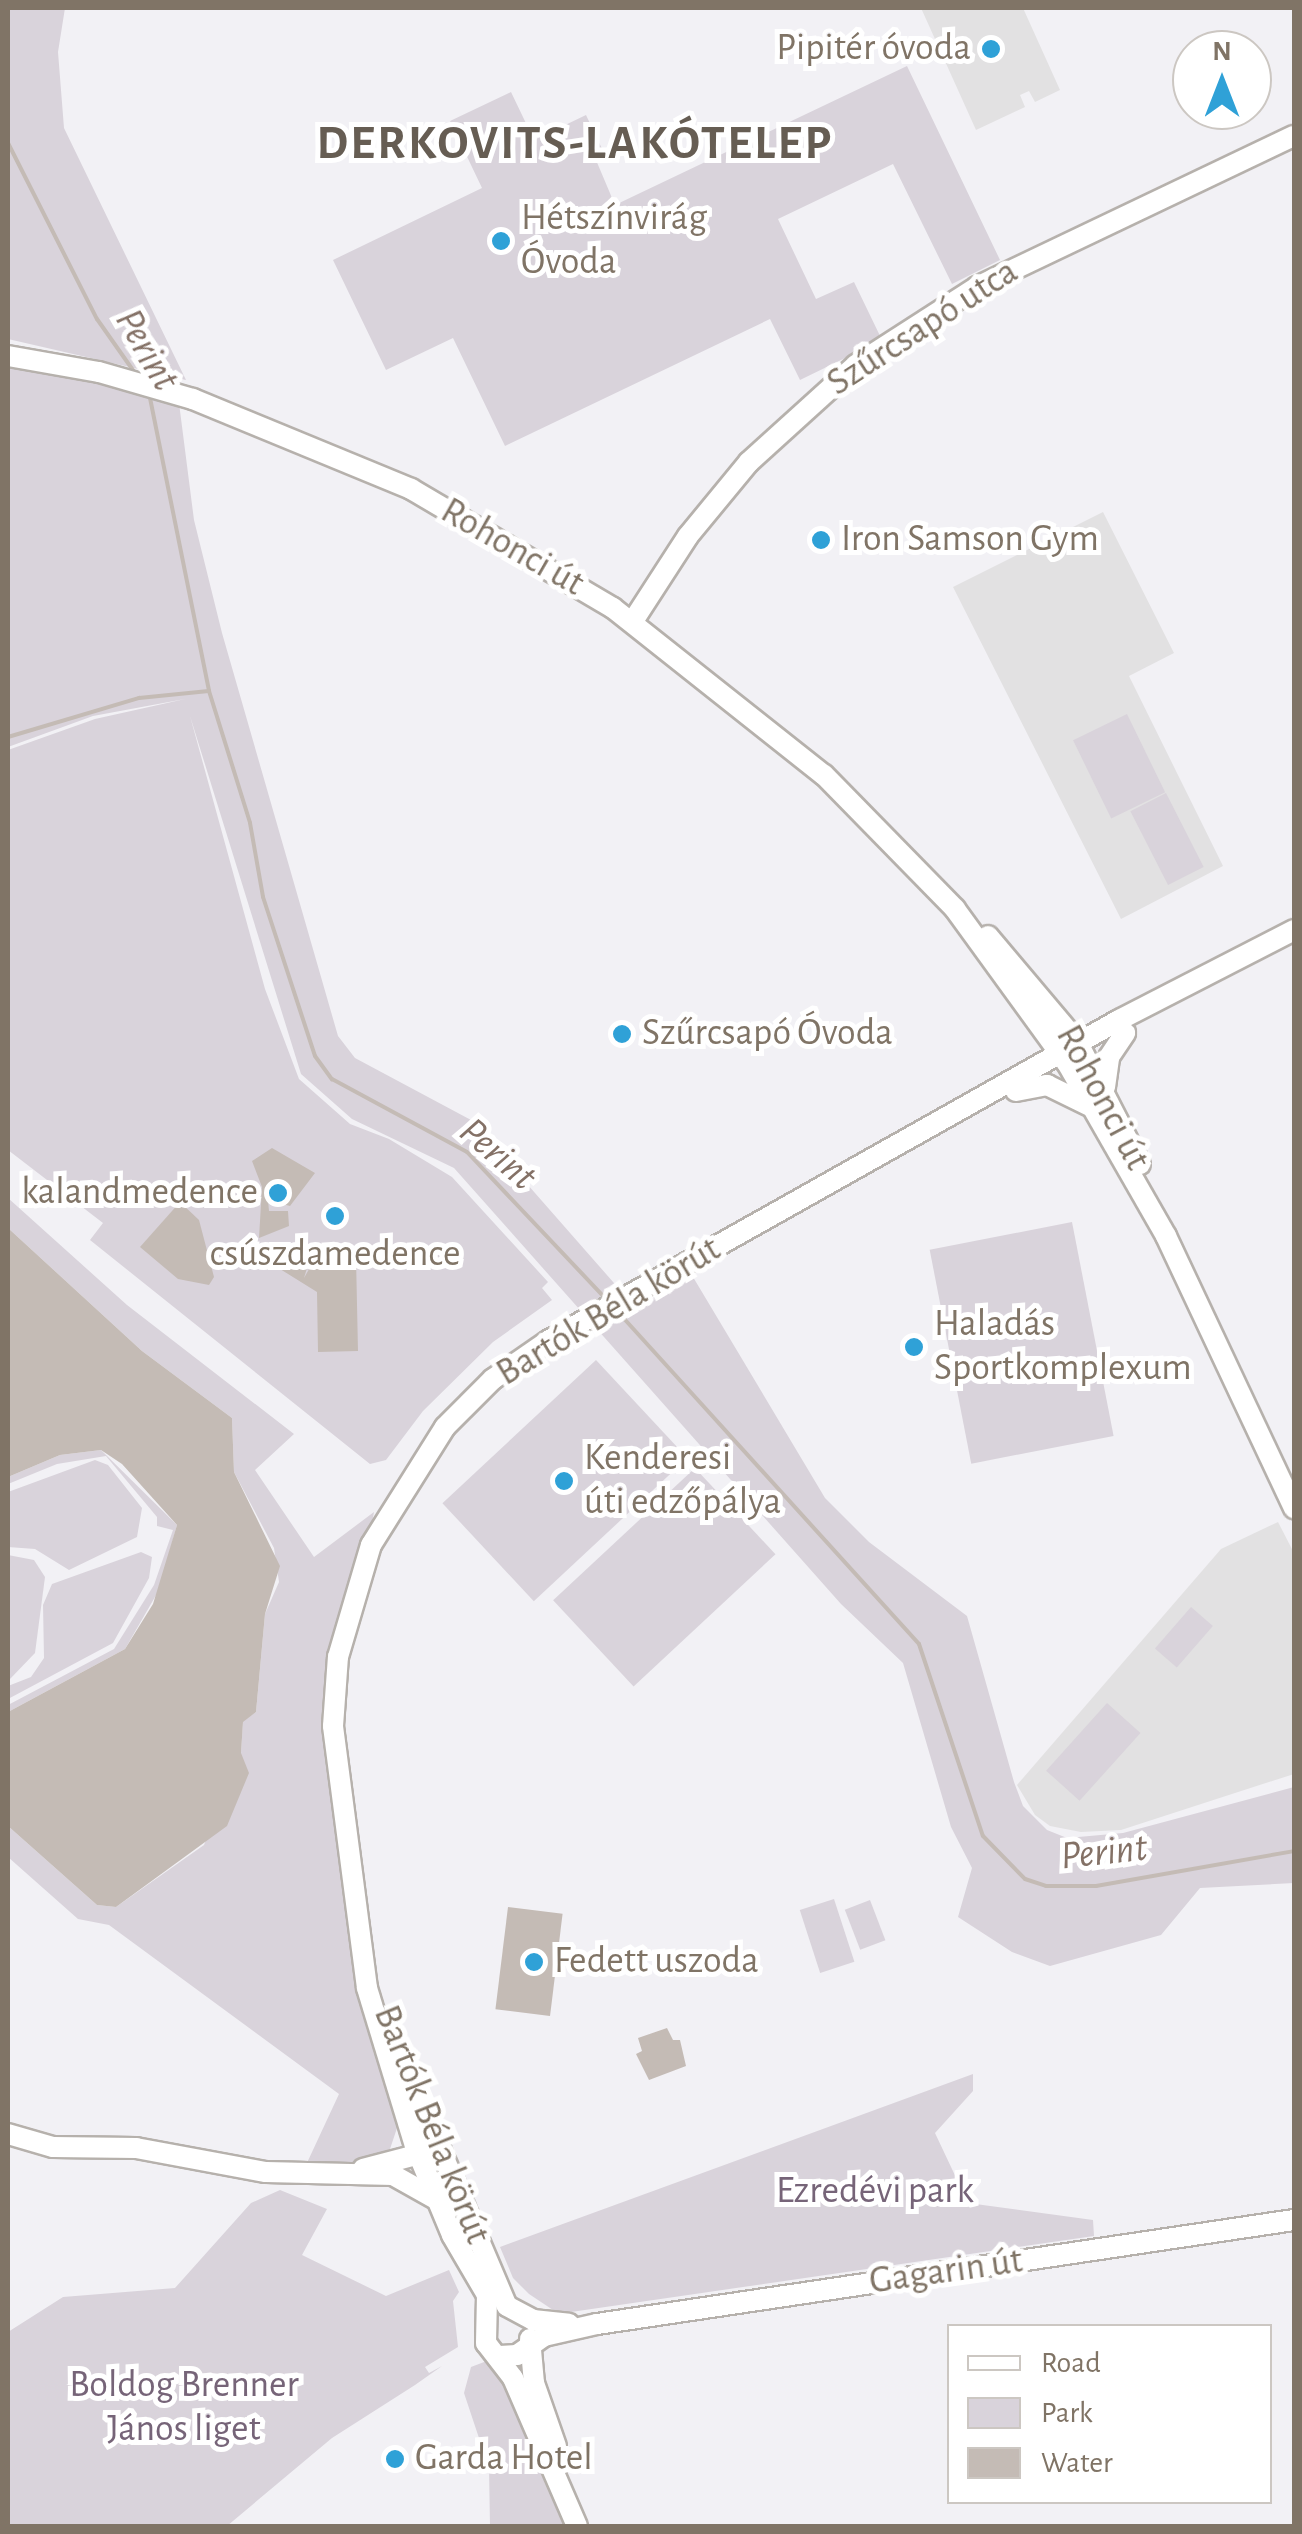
<!DOCTYPE html>
<html>
<head>
<meta charset="utf-8">
<style>
	body { margin:0 }
	#map { position:relative; width:1302px; height:2534px; overflow:hidden; background:#f2f1f5; font-family:"Alegreya Sans",sans-serif }
	div>[style] { position:absolute }
	.built>* { inset:0; background:#e2e1e2 }
	.green>* { inset:0; background:#d9d3db; transform-origin:0 0 }
	.water>* { inset:0; background:#c4bbb5; transform-origin:0 0 }
	.stream>* { height:4px; margin:-2px; padding:0 2px; transform-origin:2px; border-radius:2px; background:#c4bbb5 }
	.roads { filter:drop-shadow(2px 0 #b6b1ac) drop-shadow(-2px 0 #b6b1ac) drop-shadow(0 2px #b6b1ac) drop-shadow(0 -2px #b6b1ac) }
	.secondary>* { height:20px; margin:-10px; padding:0 10px; transform-origin:10px; border-radius:10px; background:#fff }
	.dots>* { width:28px; height:28px; translate:-50% -50%; box-sizing:border-box; border:5px solid #fff; border-radius:50% }
	span { translate:-50% -50%; white-space:nowrap; text-align:center; line-height:1.15; -webkit-text-stroke:10px #fff; paint-order:stroke }
	.poi-label { font-size:38px; color:#807466 }
	.right { translate:-100% -50%; text-align:right }
	.left { translate:0 -50%; text-align:left }
	.street-label { font-size:38px; color:#807466 }
	.park-label { font-size:38px; color:#766478 }
	.water-label { font-size:40px; color:#847166; font-style:italic }
	.district-label { font-size:48px; color:#665d53; font-weight:700; letter-spacing:2.5px }
	.frame { position:absolute; inset:0; border:10px solid #807466; pointer-events:none }
	.legend { position:absolute; left:947px; top:2324px; width:325px; height:180px; box-sizing:border-box; background:#fff; border:2px solid #ccc7c2; margin:0; padding:12px 18px; list-style:none; font-size:30px; color:#807466 }
	.legend li { display:flex; align-items:center; gap:20px; height:50px }
	.legend b { width:50px; border:2px solid #ccc7c2 }
	.north { position:absolute; left:1172px; top:30px; width:100px; height:100px; box-sizing:border-box; background:#fff; border:2px solid #ccc7c2; border-radius:50%; rotate:0deg; font-size:28px; font-weight:700; line-height:40px; text-align:center; color:#807466 }
	.north::after { content:''; display:block; margin:auto; width:35px; height:45px; background:#2fa1d7; clip-path:polygon(50% 0,100% 100%,50% 72%,0 100%) }
</style>
</head>
<body>
<div id="map">
	<div class="built">
		<div style="clip-path:polygon(921px 8px,1023px 8px,1060px 90px,1035px 102px,1029px 91px,1020px 95px,1025px 107px,976px 130px)"></div>
		<div style="clip-path:polygon(1103px 512px,1174px 653px,1129px 676px,1223px 866px,1121px 919px,953px 587px)"></div>
		<div style="clip-path:polygon(1278px 1522px,1294px 1553px,1294px 1774px,1121px 1830px,1081px 1832px,1050px 1826px,1035px 1815px,1017px 1785px,1221px 1549px)"></div>
	</div>
	<div class="green">
		<div style="clip-path:polygon(8px 8px,65px 8px,58px 52px,64px 128px,186px 380px,8px 339px)"></div>
		<div style="clip-path:polygon(907px 66px,1000px 260px,952px 284px,893px 164px,778px 219px,816px 299px,854px 282px,882px 340px,800px 380px,770px 319px,505px 446px,453px 338px,386px 370px,333px 260px,482px 188px,450px 121px,511px 92px,534px 140px,586px 115px,605px 155px,596px 160px,615px 205px)"></div>
		<div style="clip-path:polygon(8px 367px,92px 380px,179px 403px,194px 520px,222px 633px,338px 1036px,355px 1058px,471px 1120px,635px 1307px,693px 1277px,825px 1498px,869px 1542px,967px 1616px,1014px 1782px,1023px 1806px,1047px 1830px,1067px 1838px,1123px 1833px,1294px 1787px,1294px 1883px,1200px 1888px,1161px 1935px,1050px 1966px,1012px 1952px,958px 1917px,972px 1868px,951px 1827px,903px 1663px,841px 1604px,454px 1168px,352px 1119px,301px 1074px,190px 716px,265px 989px,299px 1079px,350px 1124px,389px 1139px,452px 1177px,548px 1282px,542px 1288px,552px 1300px,493px 1342px,423px 1411px,386px 1460px,370px 1464px,90px 1240px,103px 1223px,8px 1150px,8px 750px,95px 719px,185px 699px,93px 716px,8px 747px)"></div>
		<div style="left:1127px;top:714px;width:87px;height:60px;rotate:64deg"></div>
		<div style="left:1166px;top:793px;width:83px;height:40px;rotate:63deg"></div>
		<div style="clip-path:polygon(8px 1198px,127px 1305px,294px 1434px,255px 1470px,314px 1557px,374px 1512px,328px 1754px,351px 1950px,398px 2125px,390px 2149px,360px 2164px,306px 2165px,339px 2094px,109px 1925px,78px 1919px,8px 1857px,8px 1826px,97px 1905px,116px 1907px,204px 1845px,241px 1753px,243px 1721px,256px 1712px,265px 1614px,279px 1582px,274px 1548px,234px 1472px,232px 1418px,142px 1351px,8px 1228px)"></div>
		<div style="left:1072px;top:1222px;width:218px;height:145px;rotate:79deg"></div>
		<div style="left:596px;top:1360px;width:134px;height:210px;rotate:47deg"></div>
		<div style="clip-path:polygon(101px 1450px,177px 1525px,159px 1590px,125px 1649px,8px 1712px,8px 1705px,114px 1649px,154px 1585px,173px 1530px,157px 1526px,157px 1517px,106px 1456px,57px 1464px,8px 1484px,8px 1477px,60px 1455px)"></div>
		<div style="clip-path:polygon(95px 1460px,108px 1465px,142px 1508px,137px 1537px,69px 1570px,35px 1549px,8px 1547px,8px 1492px)"></div>
		<div style="left:695px;top:1468px;width:118px;height:194px;rotate:47deg"></div>
		<div style="clip-path:polygon(141px 1552px,152px 1557px,149px 1578px,113px 1643px,8px 1699px,8px 1686px,31px 1677px,44px 1658px,43px 1605px,52px 1584px)"></div>
		<div style="clip-path:polygon(8px 1555px,34px 1560px,45px 1577px,35px 1653px,10px 1679px)"></div>
		<div style="left:1191px;top:1607px;width:29px;height:55px;rotate:41deg"></div>
		<div style="left:1107px;top:1703px;width:45px;height:91px;rotate:42deg"></div>
		<div style="left:834px;top:1899px;width:66px;height:36px;rotate:72deg"></div>
		<div style="left:870px;top:1900px;width:43px;height:27px;rotate:69deg"></div>
		<div style="clip-path:polygon(973px 2074px,973px 2091px,935px 2133px,968px 2203px,1093px 2220px,1094px 2236px,571px 2312px,553px 2310px,529px 2294px,513px 2278px,500px 2247px)"></div>
		<div style="clip-path:polygon(280px 2190px,327px 2209px,302px 2255px,386px 2296px,449px 2270px,459px 2292px,453px 2301px,458px 2347px,425px 2367px,429px 2373px,442px 2366px,415px 2385px,332px 2438px,227px 2526px,8px 2526px,8px 2332px,63px 2297px,175px 2288px,251px 2203px)"></div>
		<div style="clip-path:polygon(492px 2359px,504px 2377px,569px 2526px,490px 2526px,489px 2468px,464px 2393px,471px 2367px)"></div>
	</div>
	<div class="water">
		<div style="clip-path:polygon(272px 1148px,315px 1173px,290px 1206px,268px 1200px,269px 1211px,288px 1211px,289px 1226px,259px 1238px,262px 1187px,252px 1161px)"></div>
		<div style="clip-path:polygon(180px 1202px,199px 1220px,214px 1277px,209px 1285px,178px 1279px,140px 1247px)"></div>
		<div style="clip-path:polygon(8px 1228px,142px 1351px,232px 1418px,234px 1472px,280px 1566px,265px 1614px,256px 1712px,243px 1722px,241px 1753px,249px 1773px,227px 1826px,116px 1907px,97px 1905px,8px 1826px,8px 1712px,125px 1649px,153px 1604px,177px 1525px,122px 1464px,101px 1450px,60px 1455px,8px 1477px)"></div>
		<div style="clip-path:polygon(298px 1245px,311px 1255px,304px 1278px,316px 1257px,356px 1257px,358px 1351px,318px 1352px,317px 1292px,272px 1264px)"></div>
		<div style="left:508px;top:1907px;width:55px;height:103px;rotate:7deg"></div>
		<div style="clip-path:polygon(667px 2028px,673px 2040px,680px 2040px,686px 2066px,649px 2080px,636px 2054px,642px 2051px,638px 2038px)"></div>
	</div>
	<div class="stream">
		<div style="left:8px;top:46px;width:38px;rotate:-90deg"></div>
		<div style="left:8px;top:143px;width:197px;rotate:63.2deg"></div>
		<div style="left:97px;top:319px;width:66px;rotate:54.9deg"></div>
		<div style="left:149px;top:393px;width:304px;rotate:78.6deg"></div>
		<div style="left:209px;top:691px;width:138px;rotate:72.7deg"></div>
		<div style="left:250px;top:823px;width:75px;rotate:80deg"></div>
		<div style="left:263px;top:897px;width:167px;rotate:71.9deg"></div>
		<div style="left:315px;top:1056px;width:29px;rotate:54deg"></div>
		<div style="left:332px;top:1079px;width:153px;rotate:28.4deg"></div>
		<div style="left:467px;top:1152px;width:201px;rotate:46.6deg"></div>
		<div style="left:8px;top:737px;width:137px;rotate:-16.6deg"></div>
		<div style="left:139px;top:698px;width:70px;rotate:-5.7deg"></div>
		<div style="left:618px;top:1312px;width:448px;rotate:47.8deg"></div>
		<div style="left:919px;top:1644px;width:202px;rotate:71.6deg"></div>
		<div style="left:983px;top:1836px;width:60px;rotate:45.7deg"></div>
		<div style="left:1025px;top:1879px;width:22px;rotate:18deg"></div>
		<div style="left:1046px;top:1886px;width:50px"></div>
		<div style="left:1096px;top:1886px;width:201px;rotate:-10deg"></div>
	</div>
	<div class="roads">
		<div class="secondary">
			<div style="left:8px;top:356px;width:92px;rotate:10deg"></div>
			<div style="left:99px;top:372px;width:98px;rotate:16deg"></div>
			<div style="left:193px;top:399px;width:236px;rotate:22.4deg"></div>
			<div style="left:411px;top:489px;width:234px;rotate:30.5deg"></div>
			<div style="left:613px;top:608px;width:269px;rotate:38.4deg"></div>
			<div style="left:824px;top:775px;width:187px;rotate:45.6deg"></div>
			<div style="left:955px;top:909px;width:190px;rotate:54deg"></div>
			<div style="left:1067px;top:1063px;width:199px;rotate:60.2deg"></div>
			<div style="left:1166px;top:1236px;width:301px;rotate:64.8deg"></div>
			<div style="left:633px;top:621px;width:101px;rotate:-57.1deg"></div>
			<div style="left:688px;top:536px;width:96px;rotate:-50.5deg"></div>
			<div style="left:749px;top:462px;width:144px;rotate:-42.2deg"></div>
			<div style="left:856px;top:365px;width:144px;rotate:-32.8deg"></div>
			<div style="left:977px;top:287px;width:351px;rotate:-25.5deg"></div>
			<div style="left:988px;top:936px;width:140px;rotate:49.9deg"></div>
			<div style="left:1078px;top:1043px;width:136px;rotate:62.9deg"></div>
			<div style="left:1105px;top:1087px;width:30px;rotate:-82deg"></div>
			<div style="left:1109px;top:1057px;width:29px;rotate:-56deg"></div>
			<div style="left:1016px;top:1091px;width:32px;rotate:-11deg"></div>
			<div style="left:1047px;top:1085px;width:46px;rotate:26deg"></div>
			<div style="left:388px;top:2026px;width:304px;rotate:67deg"></div>
			<div style="left:507px;top:2306px;width:30px;rotate:28deg"></div>
			<div style="left:533px;top:2320px;width:36px;rotate:6deg"></div>
			<div style="left:8px;top:2134px;width:47px;rotate:16.1deg"></div>
			<div style="left:53px;top:2147px;width:83px;rotate:0.7deg"></div>
			<div style="left:136px;top:2148px;width:132px;rotate:10.5deg"></div>
			<div style="left:266px;top:2172px;width:127px;rotate:1.4deg"></div>
			<div style="left:393px;top:2175px;width:47px;rotate:29.3deg"></div>
			<div style="left:363px;top:2169px;width:70px;rotate:-14.8deg"></div>
			<div style="left:530px;top:2339px;width:44px;rotate:84.8deg"></div>
			<div style="left:534px;top:2383px;width:67px;rotate:70.8deg"></div>
			<div style="left:500px;top:2356px;width:17px;rotate:-3deg"></div>
			<div style="left:517px;top:2355px;width:33px;rotate:-35deg"></div>
			<div style="left:544px;top:2336px;width:54px;rotate:-12.8deg"></div>
			<div style="left:597px;top:2324px;width:705px;rotate:-8.49deg"></div>
			<div style="left:577px;top:2526px;width:161px;rotate:-113.4deg"></div>
			<div style="left:513px;top:2378px;width:44px;rotate:-127.6deg"></div>
			<div style="left:486px;top:2343px;width:48px;rotate:-88.8deg"></div>
			<div style="left:487px;top:2295px;width:69px;rotate:-120.3deg"></div>
			<div style="left:452px;top:2235px;width:96px;rotate:-112.6deg"></div>
			<div style="left:415px;top:2146px;width:165px;rotate:-106.9deg"></div>
			<div style="left:367px;top:1988px;width:264px;rotate:-97.4deg"></div>
			<div style="left:333px;top:1726px;width:69px;rotate:-85.9deg"></div>
			<div style="left:338px;top:1657px;width:117px;rotate:-73.6deg"></div>
			<div style="left:371px;top:1545px;width:139px;rotate:-57.9deg"></div>
			<div style="left:445px;top:1427px;width:68px;rotate:-45deg"></div>
			<div style="left:493px;top:1379px;width:67px;rotate:-34.6deg"></div>
			<div style="left:548px;top:1341px;width:655px;rotate:-29.34deg"></div>
			<div style="left:1119px;top:1020px;width:197px;rotate:-27.2deg"></div>
		</div>
	</div>
	<div class="dots">
		<div style="left:991px;top:49px;background:#2fa1d7"></div>
		<div style="left:501px;top:241px;background:#2fa1d7"></div>
		<div style="left:821px;top:540px;background:#2fa1d7"></div>
		<div style="left:622px;top:1034px;background:#2fa1d7"></div>
		<div style="left:278px;top:1193px;background:#2fa1d7"></div>
		<div style="left:335px;top:1216px;background:#2fa1d7"></div>
		<div style="left:914px;top:1347px;background:#2fa1d7"></div>
		<div style="left:564px;top:1481px;background:#2fa1d7"></div>
		<div style="left:534px;top:1962px;background:#2fa1d7"></div>
		<div style="left:395px;top:2459px;background:#2fa1d7"></div>
	</div>
	<div class="poi-label">
		<span class="right" style="left:971px;top:49px">Pipitér óvoda</span>
		<span class="left" style="left:521px;top:241px">Hétszínvirág<br>Óvoda</span>
		<span class="left" style="left:841px;top:540px">Iron Samson Gym</span>
		<span class="left" style="left:642px;top:1034px">Szűrcsapó Óvoda</span>
		<span class="right" style="left:258px;top:1193px">kalandmedence</span>
		<span style="left:335px;top:1255px">csúszdamedence</span>
		<span class="left" style="left:934px;top:1347px">Haladás<br>Sportkomplexum</span>
		<span class="left" style="left:584px;top:1481px">Kenderesi<br>úti edzőpálya</span>
		<span class="left" style="left:554px;top:1962px">Fedett uszoda</span>
		<span class="left" style="left:415px;top:2459px">Garda Hotel</span>
	</div>
	<div class="street-label">
		<span style="left:923px;top:328px;rotate:-33deg">Szűrcsapó utca</span>
		<span style="left:512px;top:548px;rotate:30deg">Rohonci út</span>
		<span style="left:1102px;top:1098px;rotate:62deg">Rohonci út</span>
		<span style="left:609px;top:1312px;rotate:-31deg">Bartók Béla körút</span>
		<span style="left:431px;top:2125px;rotate:68deg">Bartók Béla körút</span>
		<span style="left:946px;top:2272px;rotate:-8deg">Gagarin út</span>
	</div>
	<div class="park-label">
		<span style="left:875px;top:2192px">Ezredévi park</span>
		<span style="left:184px;top:2408px">Boldog Brenner<br>János liget</span>
	</div>
	<div class="water-label">
		<span style="left:147px;top:350px;rotate:60deg">Perint</span>
		<span style="left:498px;top:1154px;rotate:41deg">Perint</span>
		<span style="left:1104px;top:1852px;rotate:-6deg">Perint</span>
	</div>
	<div class="district-label">
		<span style="left:575px;top:145px">DERKOVITS-LAKÓTELEP</span>
	</div>
	<div class="frame"></div>
	<ul class="legend">
	<li><b style="height:12px;background:#fff"></b>Road</li>
	<li><b style="height:28px;background:#d9d3db"></b>Park</li>
	<li><b style="height:28px;background:#c4bbb5"></b>Water</li>
	</ul>
	<div class="north">N</div>
</div>
</body>
</html>
